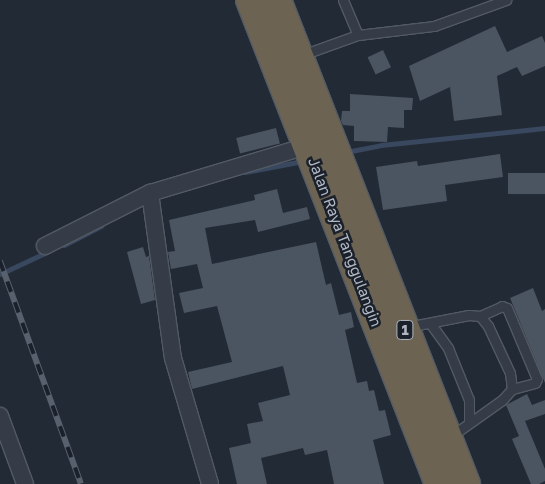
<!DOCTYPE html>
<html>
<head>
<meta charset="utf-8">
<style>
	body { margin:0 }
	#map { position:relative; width:545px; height:484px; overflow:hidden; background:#222a36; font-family:"Golos Text",sans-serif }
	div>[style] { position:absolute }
	.stream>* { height:5px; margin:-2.5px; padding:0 2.5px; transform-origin:2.5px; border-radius:2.5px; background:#39485e }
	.building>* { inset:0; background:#4b5461; transform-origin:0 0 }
	.roads { filter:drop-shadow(1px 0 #535a64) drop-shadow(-1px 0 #535a64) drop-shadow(0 1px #535a64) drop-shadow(0 -1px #535a64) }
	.lane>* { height:9px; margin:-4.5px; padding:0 4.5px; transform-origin:4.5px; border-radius:4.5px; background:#353c47 }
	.street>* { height:16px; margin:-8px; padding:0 8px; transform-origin:8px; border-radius:8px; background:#353c47 }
	.highway>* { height:28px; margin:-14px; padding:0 14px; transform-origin:14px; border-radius:14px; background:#6c6353 }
	.rail>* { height:5.5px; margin-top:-2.75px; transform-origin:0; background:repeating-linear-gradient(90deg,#1b212b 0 11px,#58606d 0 22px); box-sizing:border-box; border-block:1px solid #58606d }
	span { translate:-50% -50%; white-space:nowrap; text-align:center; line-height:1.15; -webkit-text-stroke:5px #1b212b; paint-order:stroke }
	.shield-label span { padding:1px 4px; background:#1b212b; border:1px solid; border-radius:4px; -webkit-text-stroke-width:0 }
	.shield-label { font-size:14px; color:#b0b7c3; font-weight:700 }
	.street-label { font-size:15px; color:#b0b7c3 }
</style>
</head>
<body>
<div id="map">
	<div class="stream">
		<div style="left:346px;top:152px;width:36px;rotate:-11deg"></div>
		<div style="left:381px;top:145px;width:165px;rotate:-5.9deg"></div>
		<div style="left:245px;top:172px;width:59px;rotate:-10.7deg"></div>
		<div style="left:64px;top:245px;width:42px;rotate:-27.2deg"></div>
		<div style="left:0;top:274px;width:54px;rotate:-25.1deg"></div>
	</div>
	<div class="building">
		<div style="clip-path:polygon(495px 26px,507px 52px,542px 36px,545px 43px,545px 66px,522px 76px,517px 67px,497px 76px,502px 115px,454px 121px,450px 87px,420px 101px,409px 66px)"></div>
		<div style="left:383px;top:50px;width:19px;height:17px;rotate:65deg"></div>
		<div style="clip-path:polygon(350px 94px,413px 98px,412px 110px,404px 110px,404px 128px,388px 127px,387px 142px,354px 141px,354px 126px,343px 125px,341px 121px,342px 111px,350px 111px)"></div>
		<div style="left:276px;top:128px;width:16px;height:41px;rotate:76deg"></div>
		<div style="clip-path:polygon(500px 154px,503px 177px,445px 185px,447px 201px,383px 210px,376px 167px,417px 161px,418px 166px)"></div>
		<div style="left:545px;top:173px;width:21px;height:37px;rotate:90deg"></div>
		<div style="clip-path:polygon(277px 189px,283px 213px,307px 207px,310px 219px,258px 232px,255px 220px,205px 228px,212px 264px,316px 242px,326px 285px,331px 283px,339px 315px,351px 312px,354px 327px,345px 330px,357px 383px,367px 381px,369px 391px,374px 390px,379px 411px,385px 410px,391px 435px,373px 440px,384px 484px,334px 484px,327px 450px,305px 455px,303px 448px,261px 458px,267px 484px,237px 484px,229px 448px,251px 443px,247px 424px,263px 421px,258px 403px,290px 395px,283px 366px,192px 389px,188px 372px,232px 362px,217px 306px,184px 313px,179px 293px,203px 288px,197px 264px,171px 269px,168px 252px,175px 251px,169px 220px,255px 200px,254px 195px)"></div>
		<div style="clip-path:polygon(143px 247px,146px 257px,149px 256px,155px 300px,141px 304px,127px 252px)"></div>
		<div style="clip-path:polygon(533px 288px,542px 311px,545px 309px,545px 383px,510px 298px)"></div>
		<div style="clip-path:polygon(527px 394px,532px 405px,545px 400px,545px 414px,525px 421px,545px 469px,545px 481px,539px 484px,531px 484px,512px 439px,519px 436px,506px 405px)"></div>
	</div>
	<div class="roads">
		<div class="lane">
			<div style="left:343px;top:0;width:38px;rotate:67deg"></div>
			<div style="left:302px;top:55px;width:59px;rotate:-19.7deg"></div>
			<div style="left:358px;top:35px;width:77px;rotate:-6.8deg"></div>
			<div style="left:434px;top:26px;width:77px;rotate:-19.9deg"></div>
			<div style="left:480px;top:316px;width:24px;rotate:-24deg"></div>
			<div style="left:502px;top:306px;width:5px;rotate:22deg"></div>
			<div style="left:507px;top:308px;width:77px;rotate:67.1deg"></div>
			<div style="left:537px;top:379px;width:4px;rotate:117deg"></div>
			<div style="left:535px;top:383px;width:24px;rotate:165deg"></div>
			<div style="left:430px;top:323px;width:31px;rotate:54deg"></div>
			<div style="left:448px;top:348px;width:56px;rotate:68deg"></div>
			<div style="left:469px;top:400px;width:23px;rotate:90deg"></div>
			<div style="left:407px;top:327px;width:63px;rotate:-11deg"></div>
			<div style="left:469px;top:315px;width:11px;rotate:5deg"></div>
			<div style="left:480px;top:316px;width:13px;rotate:51deg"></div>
			<div style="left:488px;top:326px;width:52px;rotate:64.9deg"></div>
			<div style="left:510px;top:373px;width:16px;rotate:83deg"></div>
			<div style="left:512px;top:389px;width:15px;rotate:132deg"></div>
			<div style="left:502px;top:400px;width:64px;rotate:144.6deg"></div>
		</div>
		<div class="street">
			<div style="left:150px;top:193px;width:167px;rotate:82.1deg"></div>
			<div style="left:173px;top:358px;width:131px;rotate:73.6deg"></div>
			<div style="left:45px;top:246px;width:118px;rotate:-26.8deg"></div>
			<div style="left:150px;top:193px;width:164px;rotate:-16.7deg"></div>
			<div style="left:0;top:416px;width:72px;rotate:69.8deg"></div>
		</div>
		<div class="highway">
			<div style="left:250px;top:0;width:520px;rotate:68.67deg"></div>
			<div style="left:277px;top:0;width:520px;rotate:68.67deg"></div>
		</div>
	</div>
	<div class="rail">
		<div style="left:0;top:261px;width:237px;rotate:70deg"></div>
	</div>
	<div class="shield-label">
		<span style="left:405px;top:330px">1</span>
	</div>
	<div class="street-label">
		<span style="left:345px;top:242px;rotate:69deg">Jalan Raya Tanggulangin</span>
	</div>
</div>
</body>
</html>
